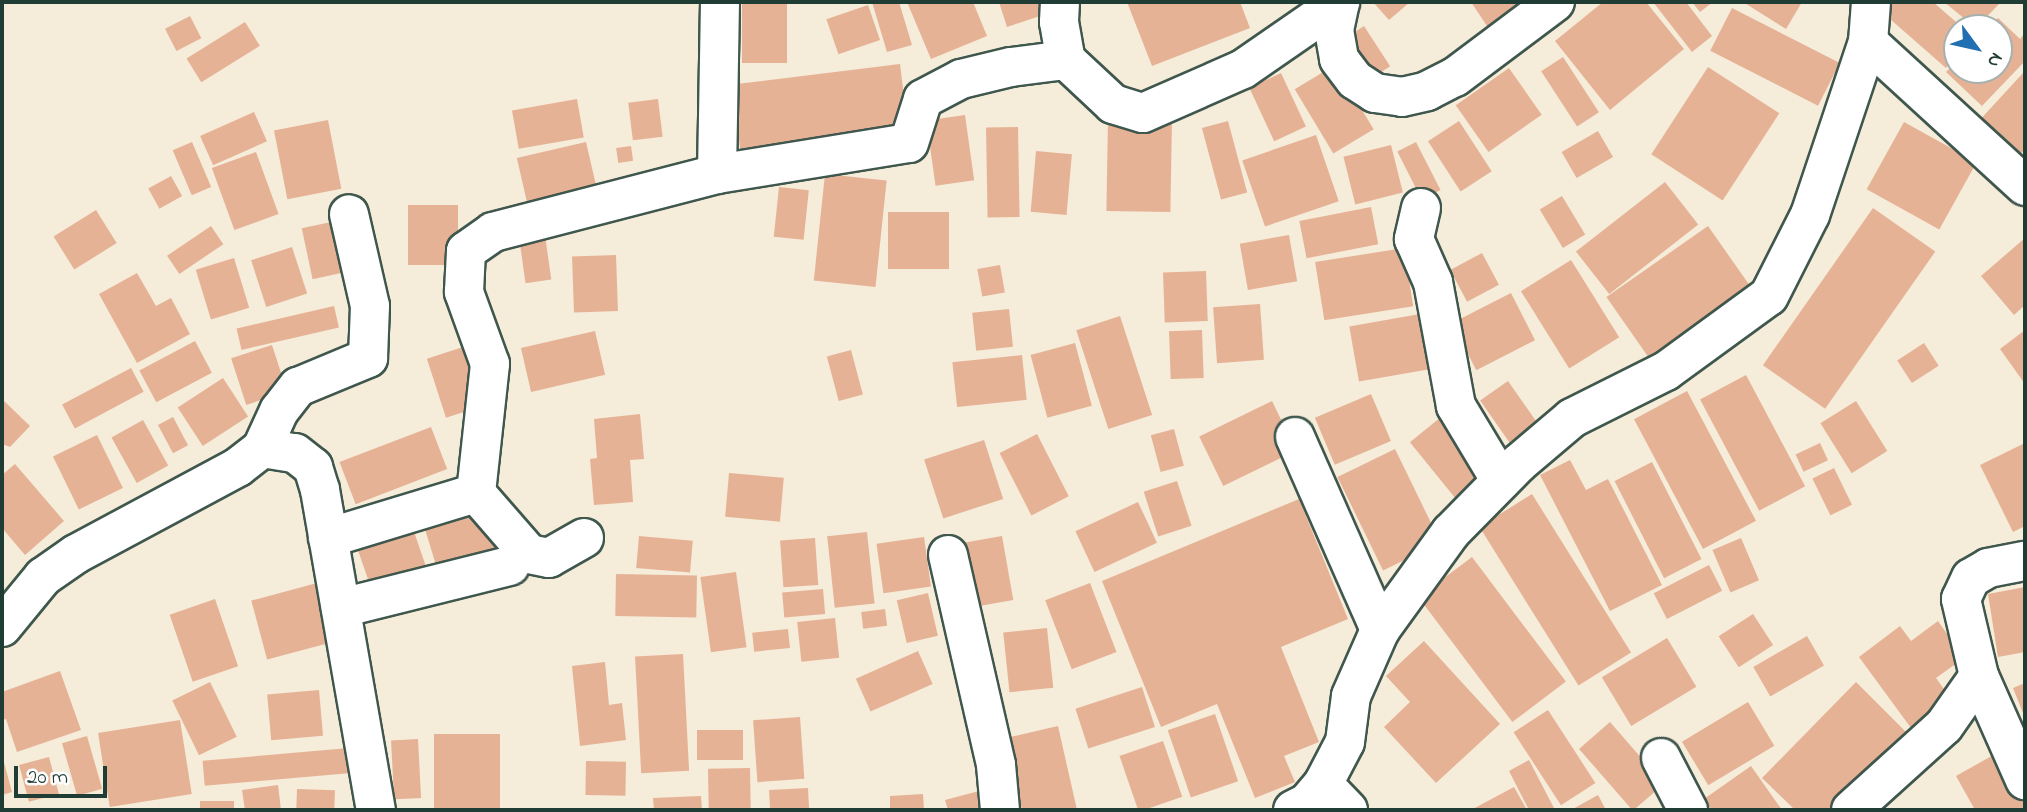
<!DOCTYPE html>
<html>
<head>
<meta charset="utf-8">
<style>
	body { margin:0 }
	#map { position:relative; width:2027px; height:812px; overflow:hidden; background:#f5ecd9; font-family:"Indie Flower",sans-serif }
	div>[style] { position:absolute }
	.building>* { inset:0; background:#e6b296; transform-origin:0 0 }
	.roads { filter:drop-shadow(2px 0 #3f574d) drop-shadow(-2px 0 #3f574d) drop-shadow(0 2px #3f574d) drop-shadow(0 -2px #3f574d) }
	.minor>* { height:38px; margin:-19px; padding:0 19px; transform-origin:19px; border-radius:19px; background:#fff }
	span { translate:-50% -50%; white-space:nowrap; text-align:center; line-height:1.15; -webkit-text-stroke:5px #fff; paint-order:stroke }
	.frame { position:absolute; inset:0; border:4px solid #1f3d34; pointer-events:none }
	.north { position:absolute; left:1943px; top:14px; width:70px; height:70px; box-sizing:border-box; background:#fff; border:2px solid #a5b1ae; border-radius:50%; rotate:123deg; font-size:19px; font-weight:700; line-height:28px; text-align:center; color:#1f3d34 }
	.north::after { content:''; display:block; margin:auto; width:24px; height:32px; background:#1f6fb2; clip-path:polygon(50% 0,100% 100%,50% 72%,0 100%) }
	.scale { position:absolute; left:14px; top:766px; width:93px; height:32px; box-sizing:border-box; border:4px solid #1f3d34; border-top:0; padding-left:9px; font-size:21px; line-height:24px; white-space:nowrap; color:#1f3d34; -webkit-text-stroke:5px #fff; paint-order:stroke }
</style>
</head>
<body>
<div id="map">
	<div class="building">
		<div style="left:742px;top:2px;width:45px;height:61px"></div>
		<div style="clip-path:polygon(872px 2px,899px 2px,912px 45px,887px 52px)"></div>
		<div style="clip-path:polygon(907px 2px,973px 2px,987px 36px,931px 59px)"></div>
		<div style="clip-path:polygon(999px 2px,1049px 2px,1052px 12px,1007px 27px)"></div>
		<div style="clip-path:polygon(1127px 2px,1240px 2px,1250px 28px,1152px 66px)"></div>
		<div style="clip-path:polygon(1373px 2px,1410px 2px,1389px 20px)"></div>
		<div style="clip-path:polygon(1471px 2px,1536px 2px,1491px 32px)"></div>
		<div style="clip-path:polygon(1603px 2px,1646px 2px,1684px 49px,1610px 110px,1555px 41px)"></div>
		<div style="clip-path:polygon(1653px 2px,1686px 2px,1712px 36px,1692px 52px)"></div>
		<div style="clip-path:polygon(1692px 2px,1713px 2px,1700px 12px)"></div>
		<div style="clip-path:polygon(1743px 2px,1802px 2px,1786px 29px)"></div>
		<div style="clip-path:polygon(1891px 2px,1933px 2px,1963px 28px,1957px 28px,1957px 55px,1946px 68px,1882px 12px)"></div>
		<div style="clip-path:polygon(1944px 2px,2001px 2px,1976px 28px)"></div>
		<div style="left:868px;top:5px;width:37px;height:44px;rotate:71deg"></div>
		<div style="left:1732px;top:8px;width:121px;height:48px;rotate:27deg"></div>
		<div style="left:190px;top:16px;width:25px;height:28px;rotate:63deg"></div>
		<div style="clip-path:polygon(1998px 18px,2020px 39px,2025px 33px,2025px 61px,1982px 106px,1946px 72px,1957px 61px,1957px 70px,1999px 70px,1999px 28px,1988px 28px)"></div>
		<div style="left:245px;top:22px;width:28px;height:69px;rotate:58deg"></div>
		<div style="left:1364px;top:26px;width:48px;height:30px;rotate:57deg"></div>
		<div style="left:1563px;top:57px;width:66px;height:26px;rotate:57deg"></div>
		<div style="left:900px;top:64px;width:79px;height:169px;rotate:83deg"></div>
		<div style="left:1335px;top:65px;width:75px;height:47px;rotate:59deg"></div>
		<div style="left:1708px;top:67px;width:85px;height:104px;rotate:33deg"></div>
		<div style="left:1509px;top:68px;width:57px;height:65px;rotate:55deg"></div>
		<div style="left:1281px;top:73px;width:59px;height:35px;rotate:65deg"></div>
		<div style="clip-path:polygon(2023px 73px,2025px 149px,2016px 159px,1977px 123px)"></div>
		<div style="left:577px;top:99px;width:39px;height:66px;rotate:80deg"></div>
		<div style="left:658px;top:99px;width:38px;height:30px;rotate:83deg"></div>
		<div style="left:254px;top:112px;width:32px;height:59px;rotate:66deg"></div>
		<div style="left:965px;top:115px;width:66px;height:39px;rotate:82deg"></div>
		<div style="left:1108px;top:119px;width:64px;height:92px;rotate:1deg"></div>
		<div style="left:328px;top:120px;width:70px;height:55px;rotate:79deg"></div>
		<div style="left:1228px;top:121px;width:74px;height:27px;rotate:75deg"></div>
		<div style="left:1459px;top:121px;width:60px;height:37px;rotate:57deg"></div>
		<div style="left:1904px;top:122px;width:83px;height:77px;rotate:29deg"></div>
		<div style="left:1018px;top:127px;width:90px;height:32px;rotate:89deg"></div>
		<div style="left:1598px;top:131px;width:30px;height:42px;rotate:60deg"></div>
		<div style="left:1316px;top:135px;width:70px;height:78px;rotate:71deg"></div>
		<div style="left:192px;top:142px;width:49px;height:21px;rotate:67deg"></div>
		<div style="left:586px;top:142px;width:48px;height:71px;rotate:77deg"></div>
		<div style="left:1416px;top:142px;width:54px;height:21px;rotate:63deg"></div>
		<div style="left:1391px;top:145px;width:49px;height:49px;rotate:76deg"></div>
		<div style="left:631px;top:146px;width:15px;height:15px;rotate:82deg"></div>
		<div style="left:1036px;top:151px;width:36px;height:61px;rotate:5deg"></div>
		<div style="left:256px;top:152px;width:66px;height:47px;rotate:70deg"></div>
		<div style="left:825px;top:174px;width:62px;height:107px;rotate:6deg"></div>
		<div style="left:171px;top:176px;width:23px;height:26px;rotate:61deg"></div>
		<div style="left:1665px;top:182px;width:54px;height:113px;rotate:52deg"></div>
		<div style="left:779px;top:187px;width:30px;height:50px;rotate:6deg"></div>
		<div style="left:1562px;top:196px;width:45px;height:26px;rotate:59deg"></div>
		<div style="left:458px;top:205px;width:60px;height:50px;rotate:90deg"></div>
		<div style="left:1371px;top:207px;width:38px;height:73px;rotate:79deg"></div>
		<div style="left:1873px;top:208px;width:76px;height:192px;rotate:35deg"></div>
		<div style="left:96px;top:210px;width:39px;height:50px;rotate:58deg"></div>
		<div style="left:888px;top:212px;width:61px;height:57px"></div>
		<div style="left:336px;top:221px;width:52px;height:35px;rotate:78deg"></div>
		<div style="left:211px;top:226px;width:22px;height:53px;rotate:56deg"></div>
		<div style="left:1708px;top:226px;width:73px;height:124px;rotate:55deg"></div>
		<div style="left:545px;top:235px;width:45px;height:26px;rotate:82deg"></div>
		<div style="left:1289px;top:235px;width:47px;height:50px;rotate:80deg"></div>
		<div style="clip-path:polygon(2025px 238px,2025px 305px,2014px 315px,1981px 276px)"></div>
		<div style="left:292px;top:247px;width:49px;height:43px;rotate:72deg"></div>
		<div style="left:1404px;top:248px;width:59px;height:90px;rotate:81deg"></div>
		<div style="left:1482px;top:253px;width:36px;height:36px;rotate:62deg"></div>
		<div style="left:616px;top:255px;width:56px;height:44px;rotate:88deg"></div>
		<div style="left:234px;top:258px;width:52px;height:40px;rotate:73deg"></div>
		<div style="left:1571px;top:260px;width:91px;height:59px;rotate:58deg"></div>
		<div style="left:1000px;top:265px;width:28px;height:23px;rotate:80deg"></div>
		<div style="left:1206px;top:271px;width:50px;height:43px;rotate:88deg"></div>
		<div style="clip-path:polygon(137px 273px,156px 306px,171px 298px,190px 334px,137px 363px,99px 294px)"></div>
		<div style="left:1511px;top:293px;width:53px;height:66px;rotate:63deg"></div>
		<div style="left:1260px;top:304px;width:56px;height:47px;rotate:86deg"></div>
		<div style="left:334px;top:306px;width:22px;height:100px;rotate:77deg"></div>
		<div style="left:1009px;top:309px;width:38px;height:37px;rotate:84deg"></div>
		<div style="left:1431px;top:312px;width:56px;height:83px;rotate:80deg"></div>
		<div style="left:1120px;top:316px;width:104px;height:46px;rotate:72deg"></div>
		<div style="left:1202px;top:330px;width:48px;height:33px;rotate:88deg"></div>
		<div style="clip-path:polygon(2025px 330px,2025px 384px,2000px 349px)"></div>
		<div style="left:595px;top:331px;width:45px;height:76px;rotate:77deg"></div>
		<div style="left:195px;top:341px;width:36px;height:63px;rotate:62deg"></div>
		<div style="left:1075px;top:343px;width:65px;height:46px;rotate:75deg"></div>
		<div style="left:1924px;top:343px;width:27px;height:32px;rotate:57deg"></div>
		<div style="left:272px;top:345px;width:49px;height:43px;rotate:72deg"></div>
		<div style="left:463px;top:347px;width:62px;height:38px;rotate:72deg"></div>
		<div style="left:851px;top:350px;width:46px;height:25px;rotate:75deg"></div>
		<div style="left:1022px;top:355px;width:45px;height:70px;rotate:84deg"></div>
		<div style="left:131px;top:368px;width:27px;height:78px;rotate:62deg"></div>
		<div style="left:1746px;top:375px;width:126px;height:52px;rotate:62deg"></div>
		<div style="left:223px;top:378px;width:46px;height:54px;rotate:57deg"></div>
		<div style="left:1508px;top:381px;width:60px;height:34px;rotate:55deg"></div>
		<div style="left:1687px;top:391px;width:147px;height:60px;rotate:62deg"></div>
		<div style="left:1371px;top:394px;width:51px;height:61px;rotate:67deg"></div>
		<div style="clip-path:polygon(2px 399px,30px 426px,10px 447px,2px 444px)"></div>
		<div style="left:1272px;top:401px;width:55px;height:81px;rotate:64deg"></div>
		<div style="left:1856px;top:401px;width:59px;height:42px;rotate:58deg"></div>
		<div style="clip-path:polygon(640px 414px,644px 459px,630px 460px,633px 502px,594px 505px,590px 459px,597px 458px,594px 419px)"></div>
		<div style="left:173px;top:417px;width:32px;height:17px;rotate:62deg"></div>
		<div style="left:1441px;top:417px;width:80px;height:40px;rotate:51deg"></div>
		<div style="left:143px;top:420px;width:52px;height:36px;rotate:61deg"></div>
		<div style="left:431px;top:427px;width:45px;height:98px;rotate:69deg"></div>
		<div style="left:1174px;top:429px;width:38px;height:24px;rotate:75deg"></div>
		<div style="left:1037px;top:434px;width:70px;height:42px;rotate:63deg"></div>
		<div style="left:97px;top:435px;width:59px;height:49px;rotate:64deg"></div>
		<div style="left:984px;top:440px;width:62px;height:63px;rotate:72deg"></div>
		<div style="left:1820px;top:443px;width:19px;height:27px;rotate:65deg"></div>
		<div style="clip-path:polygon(2025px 443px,2025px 526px,2013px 532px,1980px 465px)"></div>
		<div style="left:1395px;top:449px;width:104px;height:64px;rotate:64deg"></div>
		<div style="clip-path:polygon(1570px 460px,1586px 490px,1608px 479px,1662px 585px,1610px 611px,1540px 475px)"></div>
		<div style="left:1652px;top:462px;width:109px;height:42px;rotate:63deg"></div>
		<div style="clip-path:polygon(15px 464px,64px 521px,25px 555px,2px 528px,2px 475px)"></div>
		<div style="left:1834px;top:468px;width:41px;height:24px;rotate:64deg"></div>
		<div style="left:729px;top:473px;width:55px;height:44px;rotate:5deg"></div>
		<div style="left:1177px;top:481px;width:47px;height:35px;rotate:72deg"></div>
		<div style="left:1532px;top:494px;width:187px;height:62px;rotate:58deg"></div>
		<div style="clip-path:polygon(1299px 499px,1348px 619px,1281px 647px,1319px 742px,1284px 756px,1295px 782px,1255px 798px,1217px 704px,1161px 727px,1102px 581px)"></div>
		<div style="left:1138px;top:502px;width:45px;height:69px;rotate:65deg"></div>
		<div style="left:482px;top:507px;width:45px;height:61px;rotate:73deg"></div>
		<div style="left:410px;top:520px;width:57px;height:59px;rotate:71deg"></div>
		<div style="left:867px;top:532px;width:72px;height:40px;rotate:84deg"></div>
		<div style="left:639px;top:536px;width:54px;height:32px;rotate:5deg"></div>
		<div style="left:1002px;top:536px;width:65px;height:49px;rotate:80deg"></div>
		<div style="left:924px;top:537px;width:50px;height:48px;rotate:82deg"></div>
		<div style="left:815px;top:538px;width:47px;height:35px;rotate:86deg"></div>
		<div style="left:1741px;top:538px;width:46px;height:31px;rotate:67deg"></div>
		<div style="left:1472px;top:557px;width:156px;height:67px;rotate:53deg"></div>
		<div style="left:1709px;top:565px;width:29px;height:62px;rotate:63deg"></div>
		<div style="left:736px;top:572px;width:76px;height:36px;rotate:82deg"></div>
		<div style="left:616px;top:574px;width:81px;height:42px;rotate:1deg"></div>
		<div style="left:317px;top:583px;width:61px;height:68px;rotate:75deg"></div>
		<div style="left:1090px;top:583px;width:74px;height:48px;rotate:69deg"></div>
		<div style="clip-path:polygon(2025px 587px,2025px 652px,1998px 657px,1988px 594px)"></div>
		<div style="left:823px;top:589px;width:25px;height:41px;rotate:85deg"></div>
		<div style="left:928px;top:593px;width:44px;height:32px;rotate:77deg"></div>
		<div style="left:215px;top:599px;width:71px;height:48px;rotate:71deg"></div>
		<div style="left:885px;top:609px;width:17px;height:24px;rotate:83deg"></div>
		<div style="left:1753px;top:614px;width:37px;height:41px;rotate:57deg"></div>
		<div style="left:835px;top:618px;width:40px;height:38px;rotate:84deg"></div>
		<div style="clip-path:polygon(1938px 621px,1964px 658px,1936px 678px,1951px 699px,1911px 728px,1859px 657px,1900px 626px,1911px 641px)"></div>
		<div style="left:1047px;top:628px;width:60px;height:44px;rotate:84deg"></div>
		<div style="left:788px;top:629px;width:19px;height:36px;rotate:84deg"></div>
		<div style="left:1807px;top:636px;width:34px;height:62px;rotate:60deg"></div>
		<div style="left:1667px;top:638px;width:57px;height:76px;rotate:59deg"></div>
		<div style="clip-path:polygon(1424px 641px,1500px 724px,1436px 783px,1384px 727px,1410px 702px,1386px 676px)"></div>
		<div style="left:918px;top:651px;width:36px;height:68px;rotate:66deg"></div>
		<div style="left:683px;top:654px;width:117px;height:48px;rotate:87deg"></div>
		<div style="clip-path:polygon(605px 662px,609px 705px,622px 703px,626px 740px,580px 746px,572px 666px)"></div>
		<div style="clip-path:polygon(60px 671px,81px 730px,17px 752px,6px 719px,2px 720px,2px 692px)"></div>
		<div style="left:210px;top:682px;width:61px;height:42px;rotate:64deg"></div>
		<div style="clip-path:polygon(1856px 682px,1908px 734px,1833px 810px,1795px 810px,1762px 778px)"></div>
		<div style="clip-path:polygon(2025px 683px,2025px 718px,2013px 688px)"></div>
		<div style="left:1142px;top:687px;width:42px;height:70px;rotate:72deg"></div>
		<div style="left:319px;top:690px;width:46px;height:52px;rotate:85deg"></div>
		<div style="left:1748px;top:702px;width:51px;height:77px;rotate:59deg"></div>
		<div style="left:1548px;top:710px;width:87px;height:41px;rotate:57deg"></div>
		<div style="left:1215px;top:714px;width:71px;height:50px;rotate:71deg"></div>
		<div style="left:800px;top:717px;width:62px;height:47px;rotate:86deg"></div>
		<div style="left:180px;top:720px;width:75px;height:83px;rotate:81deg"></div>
		<div style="left:1610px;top:722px;width:82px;height:41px;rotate:49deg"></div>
		<div style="clip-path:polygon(1058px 726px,1077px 810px,1022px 810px,1006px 738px)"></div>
		<div style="left:743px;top:730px;width:30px;height:46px;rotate:90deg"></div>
		<div style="left:434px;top:734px;width:66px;height:76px"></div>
		<div style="left:87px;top:736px;width:55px;height:26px;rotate:74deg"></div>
		<div style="left:418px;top:739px;width:59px;height:27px;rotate:87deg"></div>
		<div style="left:1163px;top:741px;width:59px;height:46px;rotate:71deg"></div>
		<div style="left:349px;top:748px;width:25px;height:147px;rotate:85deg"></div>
		<div style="clip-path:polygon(1997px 753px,2025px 802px,2022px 810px,1975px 810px,1956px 776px)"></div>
		<div style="clip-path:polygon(2px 755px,12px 792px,2px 795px)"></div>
		<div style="left:49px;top:757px;width:38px;height:31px;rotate:75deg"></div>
		<div style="clip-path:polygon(1529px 760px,1555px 810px,1529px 810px,1509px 771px)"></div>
		<div style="left:586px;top:761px;width:40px;height:34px;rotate:1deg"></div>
		<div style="clip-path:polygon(1751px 766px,1782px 810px,1712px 810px,1704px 799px)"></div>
		<div style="left:750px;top:768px;width:42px;height:42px;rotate:89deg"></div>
		<div style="clip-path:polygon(278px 785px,281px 810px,245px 810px,242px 790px)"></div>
		<div style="clip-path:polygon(1514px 787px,1527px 810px,1471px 810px)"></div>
		<div style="left:808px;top:788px;width:22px;height:39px;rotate:87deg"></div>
		<div style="left:297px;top:789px;width:38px;height:21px;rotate:2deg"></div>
		<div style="clip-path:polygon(979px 791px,984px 810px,948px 810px,945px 800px)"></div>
		<div style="clip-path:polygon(923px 794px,924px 810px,890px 810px,890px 796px)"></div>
		<div style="clip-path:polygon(1598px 795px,1606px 810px,1571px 810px)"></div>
		<div style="clip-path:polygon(701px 796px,702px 810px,654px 810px,653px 798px)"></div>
		<div style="left:234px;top:801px;width:9px;height:34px;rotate:90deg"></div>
	</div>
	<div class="roads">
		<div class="minor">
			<div style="left:1060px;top:2px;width:20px;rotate:93deg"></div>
			<div style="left:1059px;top:22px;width:39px;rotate:80deg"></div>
			<div style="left:1340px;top:2px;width:29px;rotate:102deg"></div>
			<div style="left:1334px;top:30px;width:29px;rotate:80deg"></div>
			<div style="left:1339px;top:59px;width:26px;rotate:53deg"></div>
			<div style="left:1355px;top:80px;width:24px;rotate:33deg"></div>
			<div style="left:1375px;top:93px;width:27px;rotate:8deg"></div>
			<div style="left:1402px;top:97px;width:26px;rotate:-13deg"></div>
			<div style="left:1427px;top:91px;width:31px;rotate:-27deg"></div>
			<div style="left:1455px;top:77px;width:125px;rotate:-36.9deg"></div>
			<div style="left:1868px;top:42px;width:213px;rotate:42.5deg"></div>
			<div style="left:717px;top:174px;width:172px;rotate:-89deg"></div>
			<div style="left:1421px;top:208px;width:32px;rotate:103deg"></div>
			<div style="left:1414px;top:239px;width:47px;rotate:66.2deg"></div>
			<div style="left:1433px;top:282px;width:126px;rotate:79.5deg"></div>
			<div style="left:1456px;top:406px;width:87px;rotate:59deg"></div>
			<div style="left:1295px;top:437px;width:211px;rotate:66.2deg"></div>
			<div style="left:262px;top:448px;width:41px;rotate:-65.3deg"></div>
			<div style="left:279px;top:411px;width:31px;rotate:-52deg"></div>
			<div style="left:298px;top:387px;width:76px;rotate:-22.5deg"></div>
			<div style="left:368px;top:358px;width:52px;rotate:-87.8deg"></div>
			<div style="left:370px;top:306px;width:94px;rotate:-102.9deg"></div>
			<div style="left:328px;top:538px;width:155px;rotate:-16.9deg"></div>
			<div style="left:584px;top:538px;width:40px;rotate:150.3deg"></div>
			<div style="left:549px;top:558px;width:20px;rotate:-169deg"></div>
			<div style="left:529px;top:554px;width:81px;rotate:-131deg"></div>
			<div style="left:476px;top:493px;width:130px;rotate:-83.8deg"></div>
			<div style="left:490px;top:364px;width:77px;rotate:-109.9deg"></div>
			<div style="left:464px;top:292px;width:41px;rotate:-87.2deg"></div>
			<div style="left:466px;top:251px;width:33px;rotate:-35deg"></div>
			<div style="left:493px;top:232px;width:231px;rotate:-14.5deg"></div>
			<div style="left:717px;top:174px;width:194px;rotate:-9.2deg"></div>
			<div style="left:909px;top:143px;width:46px;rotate:-72.3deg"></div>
			<div style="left:923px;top:99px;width:43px;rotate:-27.8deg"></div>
			<div style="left:961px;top:79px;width:51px;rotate:-13.5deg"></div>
			<div style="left:1011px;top:67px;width:55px;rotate:-7.3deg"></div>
			<div style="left:1066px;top:60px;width:64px;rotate:43.1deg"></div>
			<div style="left:1113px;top:104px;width:31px;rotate:17deg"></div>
			<div style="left:1143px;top:113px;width:109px;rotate:-23.7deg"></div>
			<div style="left:1243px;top:69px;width:118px;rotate:-34.6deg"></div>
			<div style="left:948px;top:555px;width:215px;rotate:77.1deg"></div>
			<div style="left:996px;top:765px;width:45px;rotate:84.9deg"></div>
			<div style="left:341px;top:608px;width:174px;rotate:-14deg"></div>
			<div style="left:2px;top:627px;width:65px;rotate:-50.6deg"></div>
			<div style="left:43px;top:577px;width:40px;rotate:-34.9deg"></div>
			<div style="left:76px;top:554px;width:184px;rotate:-28.2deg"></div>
			<div style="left:238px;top:467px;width:31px;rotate:-38deg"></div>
			<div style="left:262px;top:448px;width:33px;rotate:9deg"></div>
			<div style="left:295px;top:453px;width:23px;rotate:38deg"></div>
			<div style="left:313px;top:467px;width:24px;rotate:73deg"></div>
			<div style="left:320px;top:490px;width:325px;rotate:80.1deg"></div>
			<div style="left:1979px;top:676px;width:114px;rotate:66.1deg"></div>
			<div style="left:1661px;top:758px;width:59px;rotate:62.6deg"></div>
			<div style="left:1323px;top:784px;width:36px;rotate:46deg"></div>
			<div style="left:1293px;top:810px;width:16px;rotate:-27deg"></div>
			<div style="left:1307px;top:803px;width:25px;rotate:-50deg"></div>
			<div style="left:1323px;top:784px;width:47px;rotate:-62.4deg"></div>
			<div style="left:1345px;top:742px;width:46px;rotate:-82.6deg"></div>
			<div style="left:1351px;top:696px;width:72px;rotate:-66.3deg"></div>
			<div style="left:1380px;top:630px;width:121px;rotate:-54.1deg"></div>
			<div style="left:1451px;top:532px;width:97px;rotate:-45.4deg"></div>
			<div style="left:1519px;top:463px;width:70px;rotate:-40.3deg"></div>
			<div style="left:1572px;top:418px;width:105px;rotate:-26.6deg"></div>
			<div style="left:1666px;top:371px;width:127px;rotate:-36.1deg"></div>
			<div style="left:1769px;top:296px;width:91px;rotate:-63.2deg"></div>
			<div style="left:1810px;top:215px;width:182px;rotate:-71.5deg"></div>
			<div style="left:1868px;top:42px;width:40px;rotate:-85.7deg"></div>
			<div style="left:1851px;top:810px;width:125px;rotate:-42.1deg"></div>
			<div style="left:1944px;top:726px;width:61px;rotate:-55deg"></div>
			<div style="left:1979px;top:676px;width:79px;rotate:-103.2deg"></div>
			<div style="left:1961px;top:599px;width:23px;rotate:-65deg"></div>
			<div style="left:1971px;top:578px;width:20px;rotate:-30deg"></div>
			<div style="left:1988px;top:568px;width:38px;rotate:-11deg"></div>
		</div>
	</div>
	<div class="frame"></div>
	<div class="north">N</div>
	<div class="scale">20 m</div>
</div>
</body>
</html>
